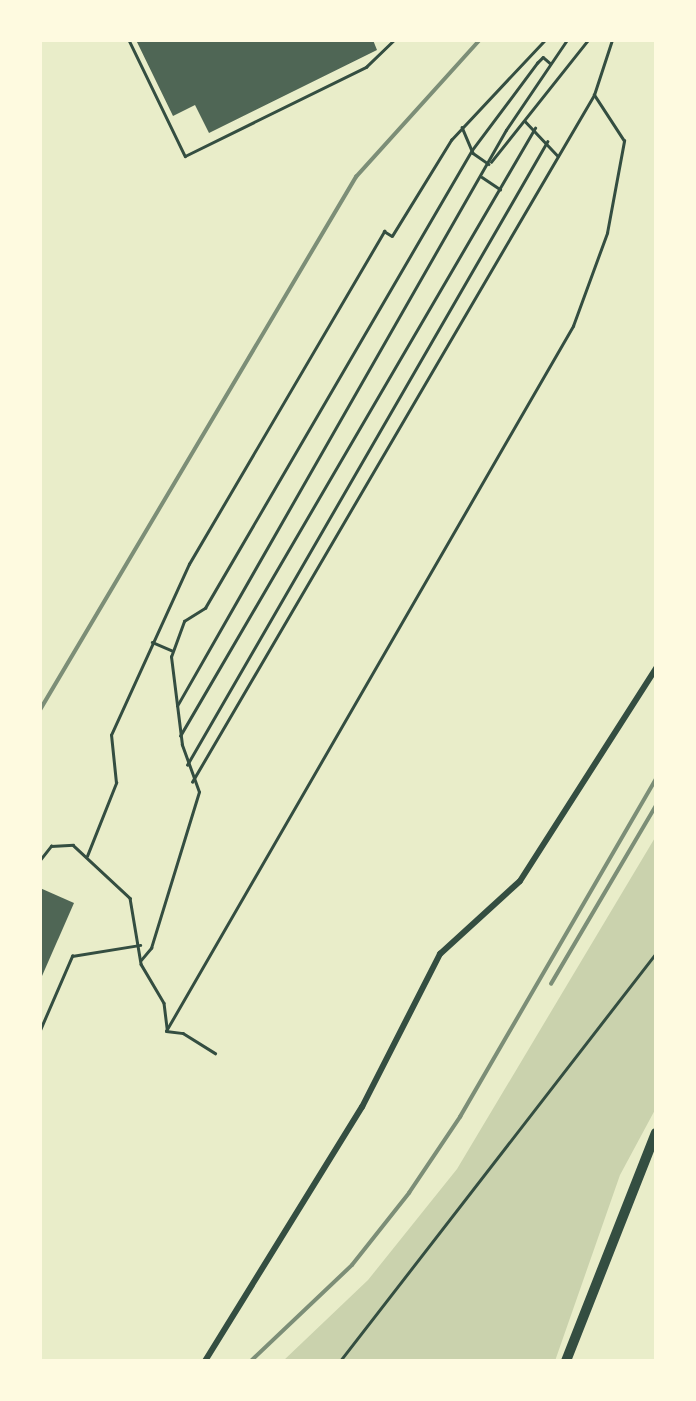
<!DOCTYPE html>
<html>
<head>
<meta charset="utf-8">
<style>
	body { margin:0 }
	#map { position:relative; width:696px; height:1401px; overflow:hidden; background:#e9edc9; font-family:"IBM Plex Serif",serif }
	div>[style] { position:absolute }
	.green>* { inset:0; background:#cad2ad }
	.building>* { inset:0; background:#4f6655 }
	.path>* { height:2.5px; margin:-1.25px; padding:0 1.25px; transform-origin:1.25px; border-radius:1.25px; background:#344e41 }
	.service>* { height:2.5px; margin:-1.25px; padding:0 1.25px; transform-origin:1.25px; border-radius:1.25px; background:#344e41 }
	.minor>* { height:6px; margin:-3px; padding:0 3px; transform-origin:3px; border-radius:3px; background:#344e41 }
	.motorway>* { height:10px; margin:-5px; padding:0 5px; transform-origin:5px; border-radius:5px; background:#344e41 }
	.rail>* { height:3.5px; margin:-1.75px; padding:0 1.75px; transform-origin:1.75px; border-radius:1.75px; background:#7c8e77 }
	span { translate:-50% -50%; white-space:nowrap; text-align:center; line-height:1.15; -webkit-text-stroke:7px #fefae0; paint-order:stroke }
	.frame { position:absolute; inset:0; border:42px solid #fefae0; pointer-events:none }
</style>
</head>
<body>
<div id="map">
	<div class="green">
		<div style="clip-path:polygon(656px 836px,656px 1108px,620px 1175px,555px 1361px,283px 1361px,368px 1280px,457px 1169px)"></div>
	</div>
	<div class="building">
		<div style="clip-path:polygon(136px 40px,373px 40px,377px 50px,209px 133px,195px 105px,173px 116px)"></div>
		<div style="clip-path:polygon(40px 888px,74px 903px,42px 976px,40px 975px)"></div>
	</div>
	<div class="path">
		<div style="left:340px;top:1361px;width:516px;rotate:-52.24deg"></div>
	</div>
	<div class="service">
		<div style="left:129px;top:40px;width:129px;rotate:64.2deg"></div>
		<div style="left:185px;top:156px;width:202px;rotate:-26.2deg"></div>
		<div style="left:366px;top:67px;width:39px;rotate:-44deg"></div>
		<div style="left:525px;top:121px;width:48px;rotate:46.7deg"></div>
		<div style="left:462px;top:127px;width:28px;rotate:67deg"></div>
		<div style="left:473px;top:153px;width:19px;rotate:35deg"></div>
		<div style="left:491px;top:162px;width:156px;rotate:-51.5deg"></div>
		<div style="left:482px;top:177px;width:22px;rotate:34deg"></div>
		<div style="left:152px;top:642px;width:21px;rotate:23deg"></div>
		<div style="left:177px;top:706px;width:663px;rotate:-60.27deg"></div>
		<div style="left:506px;top:130px;width:109px;rotate:-55.9deg"></div>
		<div style="left:180px;top:736px;width:704px;rotate:-59.72deg"></div>
		<div style="left:187px;top:765px;width:720px;rotate:-59.98deg"></div>
		<div style="left:192px;top:782px;width:796px;rotate:-59.67deg"></div>
		<div style="left:594px;top:95px;width:58px;rotate:-71.9deg"></div>
		<div style="left:87px;top:856px;width:79px;rotate:-68.3deg"></div>
		<div style="left:116px;top:783px;width:48px;rotate:-95.9deg"></div>
		<div style="left:111px;top:735px;width:188px;rotate:-65.5deg"></div>
		<div style="left:189px;top:564px;width:386px;rotate:-59.6deg"></div>
		<div style="left:384px;top:231px;width:9px;rotate:32deg"></div>
		<div style="left:392px;top:236px;width:113px;rotate:-58.4deg"></div>
		<div style="left:451px;top:140px;width:137px;rotate:-46.8deg"></div>
		<div style="left:40px;top:860px;width:18px;rotate:-52deg"></div>
		<div style="left:51px;top:846px;width:22px;rotate:-3deg"></div>
		<div style="left:73px;top:845px;width:78px;rotate:42.9deg"></div>
		<div style="left:130px;top:898px;width:67px;rotate:80.5deg"></div>
		<div style="left:141px;top:964px;width:45px;rotate:59.5deg"></div>
		<div style="left:164px;top:1003px;width:26px;rotate:83deg"></div>
		<div style="left:141px;top:960px;width:16px;rotate:-50deg"></div>
		<div style="left:151px;top:948px;width:163px;rotate:-72.9deg"></div>
		<div style="left:199px;top:792px;width:50px;rotate:-109.9deg"></div>
		<div style="left:182px;top:745px;width:89px;rotate:-97.1deg"></div>
		<div style="left:171px;top:657px;width:38px;rotate:-70deg"></div>
		<div style="left:184px;top:621px;width:25px;rotate:-32deg"></div>
		<div style="left:205px;top:608px;width:530px;rotate:-59.76deg"></div>
		<div style="left:472px;top:150px;width:109px;rotate:-53.2deg"></div>
		<div style="left:537px;top:63px;width:8px;rotate:-45deg"></div>
		<div style="left:543px;top:57px;width:9px;rotate:41deg"></div>
		<div style="left:40px;top:1030px;width:81px;rotate:-66.6deg"></div>
		<div style="left:72px;top:956px;width:69px;rotate:-9.2deg"></div>
		<div style="left:166px;top:1031px;width:814px;rotate:-60deg"></div>
		<div style="left:573px;top:326px;width:99px;rotate:-69.9deg"></div>
		<div style="left:607px;top:233px;width:94px;rotate:-79.5deg"></div>
		<div style="left:624px;top:141px;width:55px;rotate:-123.1deg"></div>
		<div style="left:166px;top:1031px;width:17px;rotate:7deg"></div>
		<div style="left:183px;top:1033px;width:38px;rotate:32deg"></div>
	</div>
	<div class="minor">
		<div style="left:205px;top:1361px;width:299px;rotate:-58.3deg"></div>
		<div style="left:362px;top:1107px;width:172px;rotate:-63deg"></div>
		<div style="left:440px;top:954px;width:108px;rotate:-42.4deg"></div>
		<div style="left:520px;top:881px;width:253px;rotate:-57.4deg"></div>
	</div>
	<div class="motorway">
		<div style="left:566px;top:1361px;width:245px;rotate:-68.5deg"></div>
	</div>
	<div class="rail">
		<div style="left:40px;top:710px;width:620px;rotate:-59.34deg"></div>
		<div style="left:356px;top:177px;width:185px;rotate:-47.9deg"></div>
		<div style="left:551px;top:984px;width:207px;rotate:-59.5deg"></div>
		<div style="left:251px;top:1361px;width:139px;rotate:-43.5deg"></div>
		<div style="left:352px;top:1265px;width:92px;rotate:-51.6deg"></div>
		<div style="left:409px;top:1193px;width:92px;rotate:-56.1deg"></div>
		<div style="left:460px;top:1117px;width:391px;rotate:-59.9deg"></div>
	</div>
	<div class="frame"></div>
</div>
</body>
</html>
